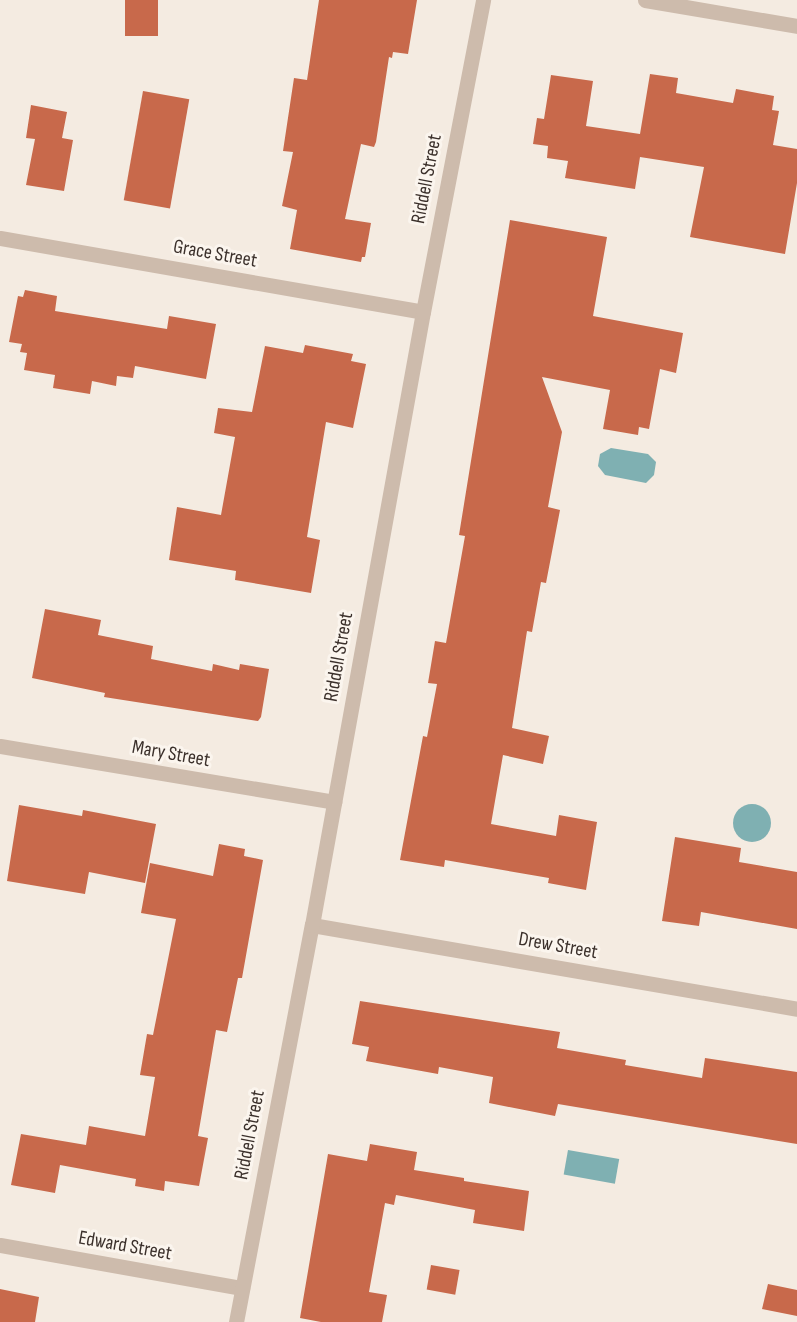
<!DOCTYPE html>
<html>
<head>
<meta charset="utf-8">
<style>
	body { margin:0 }
	#map { position:relative; width:797px; height:1322px; overflow:hidden; background:#f4ebe1; font-family:"Sofia Sans Condensed",sans-serif }
	div>[style] { position:absolute }
	.water>* { inset:0; background:#7fb0b2; transform-origin:0 0 }
	.round { border-radius:50% }
	.building>* { inset:0; background:#c8694b; transform-origin:0 0 }
	.minor>* { height:15px; margin:-7.5px; padding:0 7.5px; transform-origin:7.5px; border-radius:7.5px; background:#cdbbac }
	span { translate:-50% -50%; white-space:nowrap; text-align:center; line-height:1.15; -webkit-text-stroke:6px #fbf5ee; paint-order:stroke }
	.street-label { font-size:20px; color:#3b302b }
</style>
</head>
<body>
<div id="map">
	<div class="water">
		<div style="clip-path:polygon(611px 448px,648px 454px,656px 462px,654px 475px,646px 483px,605px 475px,598px 466px,600px 454px)"></div>
		<div class="round" style="left:733px;top:804px;width:38px;height:38px"></div>
		<div style="left:568px;top:1150px;width:52px;height:25px;rotate:10deg"></div>
	</div>
	<div class="building">
		<div style="left:125px;top:0;width:33px;height:36px"></div>
		<div style="clip-path:polygon(319px 0,417px 0,408px 54px,393px 52px,392px 58px,389px 57px,376px 142px,374px 147px,361px 144px,345px 219px,371px 223px,365px 257px,362px 257px,361px 262px,290px 249px,297px 210px,282px 206px,293px 152px,283px 151px,294px 78px,307px 80px)"></div>
		<div style="clip-path:polygon(650px 74px,678px 78px,676px 93px,733px 103px,736px 89px,774px 96px,772px 110px,779px 111px,773px 145px,797px 149px,797px 183px,785px 254px,690px 237px,704px 167px,640px 157px,635px 189px,565px 178px,568px 161px,547px 158px,548px 146px,533px 144px,537px 118px,544px 119px,551px 75px,593px 81px,586px 126px,640px 134px)"></div>
		<div style="left:143px;top:91px;width:47px;height:111px;rotate:10deg"></div>
		<div style="clip-path:polygon(31px 105px,67px 112px,62px 138px,73px 140px,64px 191px,26px 185px,35px 139px,26px 138px)"></div>
		<div style="clip-path:polygon(510px 220px,607px 237px,593px 316px,683px 333px,676px 373px,660px 369px,649px 429px,639px 427px,638px 435px,603px 429px,610px 390px,542px 377px,562px 432px,548px 507px,560px 510px,546px 583px,541px 582px,532px 632px,527px 631px,512px 728px,549px 736px,543px 764px,503px 755px,491px 824px,556px 836px,559px 815px,597px 822px,586px 890px,548px 883px,549px 878px,445px 860px,444px 867px,400px 860px,423px 736px,427px 737px,437px 684px,428px 683px,435px 641px,446px 643px,465px 536px,459px 535px)"></div>
		<div style="clip-path:polygon(25px 290px,57px 296px,55px 311px,167px 329px,169px 316px,216px 324px,206px 379px,135px 366px,133px 378px,117px 376px,116px 386px,92px 381px,90px 394px,53px 388px,55px 375px,24px 370px,27px 353px,20px 352px,22px 344px,9px 342px,18px 296px,23px 297px)"></div>
		<div style="clip-path:polygon(305px 345px,353px 354px,351px 361px,366px 364px,353px 428px,326px 422px,307px 537px,320px 540px,311px 593px,235px 580px,236px 571px,169px 560px,177px 507px,221px 515px,235px 437px,214px 433px,218px 408px,252px 412px,265px 346px,303px 353px)"></div>
		<div style="clip-path:polygon(45px 609px,101px 620px,98px 635px,153px 646px,151px 659px,212px 671px,213px 664px,239px 670px,240px 664px,269px 669px,261px 717px,258px 721px,104px 697px,105px 693px,32px 678px)"></div>
		<div style="clip-path:polygon(19px 805px,82px 816px,83px 810px,156px 824px,145px 883px,89px 872px,85px 894px,7px 881px)"></div>
		<div style="clip-path:polygon(675px 837px,741px 848px,739px 862px,797px 872px,797px 929px,701px 912px,699px 926px,662px 921px)"></div>
		<div style="clip-path:polygon(219px 844px,245px 849px,244px 856px,263px 860px,242px 978px,238px 978px,227px 1032px,216px 1030px,198px 1136px,208px 1138px,199px 1186px,165px 1181px,164px 1191px,135px 1186px,136px 1179px,60px 1165px,55px 1193px,11px 1185px,21px 1134px,86px 1145px,89px 1126px,145px 1136px,155px 1077px,140px 1075px,147px 1034px,153px 1035px,176px 919px,141px 913px,150px 863px,213px 876px)"></div>
		<div style="clip-path:polygon(360px 1001px,560px 1032px,557px 1048px,626px 1060px,625px 1065px,702px 1078px,705px 1058px,797px 1072px,797px 1144px,558px 1104px,555px 1116px,489px 1103px,493px 1077px,439px 1067px,438px 1074px,366px 1061px,369px 1047px,352px 1044px)"></div>
		<div style="clip-path:polygon(370px 1144px,417px 1152px,414px 1170px,464px 1178px,464px 1181px,529px 1191px,524px 1231px,473px 1223px,475px 1210px,396px 1195px,394px 1205px,385px 1203px,369px 1292px,387px 1295px,382px 1322px,321px 1322px,300px 1318px,328px 1154px,367px 1161px)"></div>
		<div style="left:431px;top:1265px;width:29px;height:25px;rotate:10deg"></div>
		<div style="clip-path:polygon(768px 1284px,797px 1290px,797px 1316px,762px 1309px)"></div>
		<div style="clip-path:polygon(0 1289px,39px 1297px,35px 1322px,0 1322px)"></div>
	</div>
	<div class="minor">
		<div style="left:645px;top:0;width:154px;rotate:9.7deg"></div>
		<div style="left:0;top:238px;width:429px;rotate:9.9deg"></div>
		<div style="left:0;top:746px;width:339px;rotate:9.5deg"></div>
		<div style="left:312px;top:925px;width:492px;rotate:9.8deg"></div>
		<div style="left:0;top:1245px;width:246px;rotate:10.1deg"></div>
		<div style="left:236px;top:1322px;width:404px;rotate:-79.2deg"></div>
		<div style="left:312px;top:925px;width:623px;rotate:-79.74deg"></div>
		<div style="left:423px;top:312px;width:318px;rotate:-79.1deg"></div>
	</div>
	<div class="street-label">
		<span style="left:427px;top:179px;rotate:-79deg">Riddell Street</span>
		<span style="left:215px;top:254px;rotate:10deg">Grace Street</span>
		<span style="left:339px;top:657px;rotate:-80deg">Riddell Street</span>
		<span style="left:171px;top:754px;rotate:10deg">Mary Street</span>
		<span style="left:558px;top:946px;rotate:10deg">Drew Street</span>
		<span style="left:250px;top:1135px;rotate:-79deg">Riddell Street</span>
		<span style="left:125px;top:1246px;rotate:10deg">Edward Street</span>
	</div>
</div>
</body>
</html>
